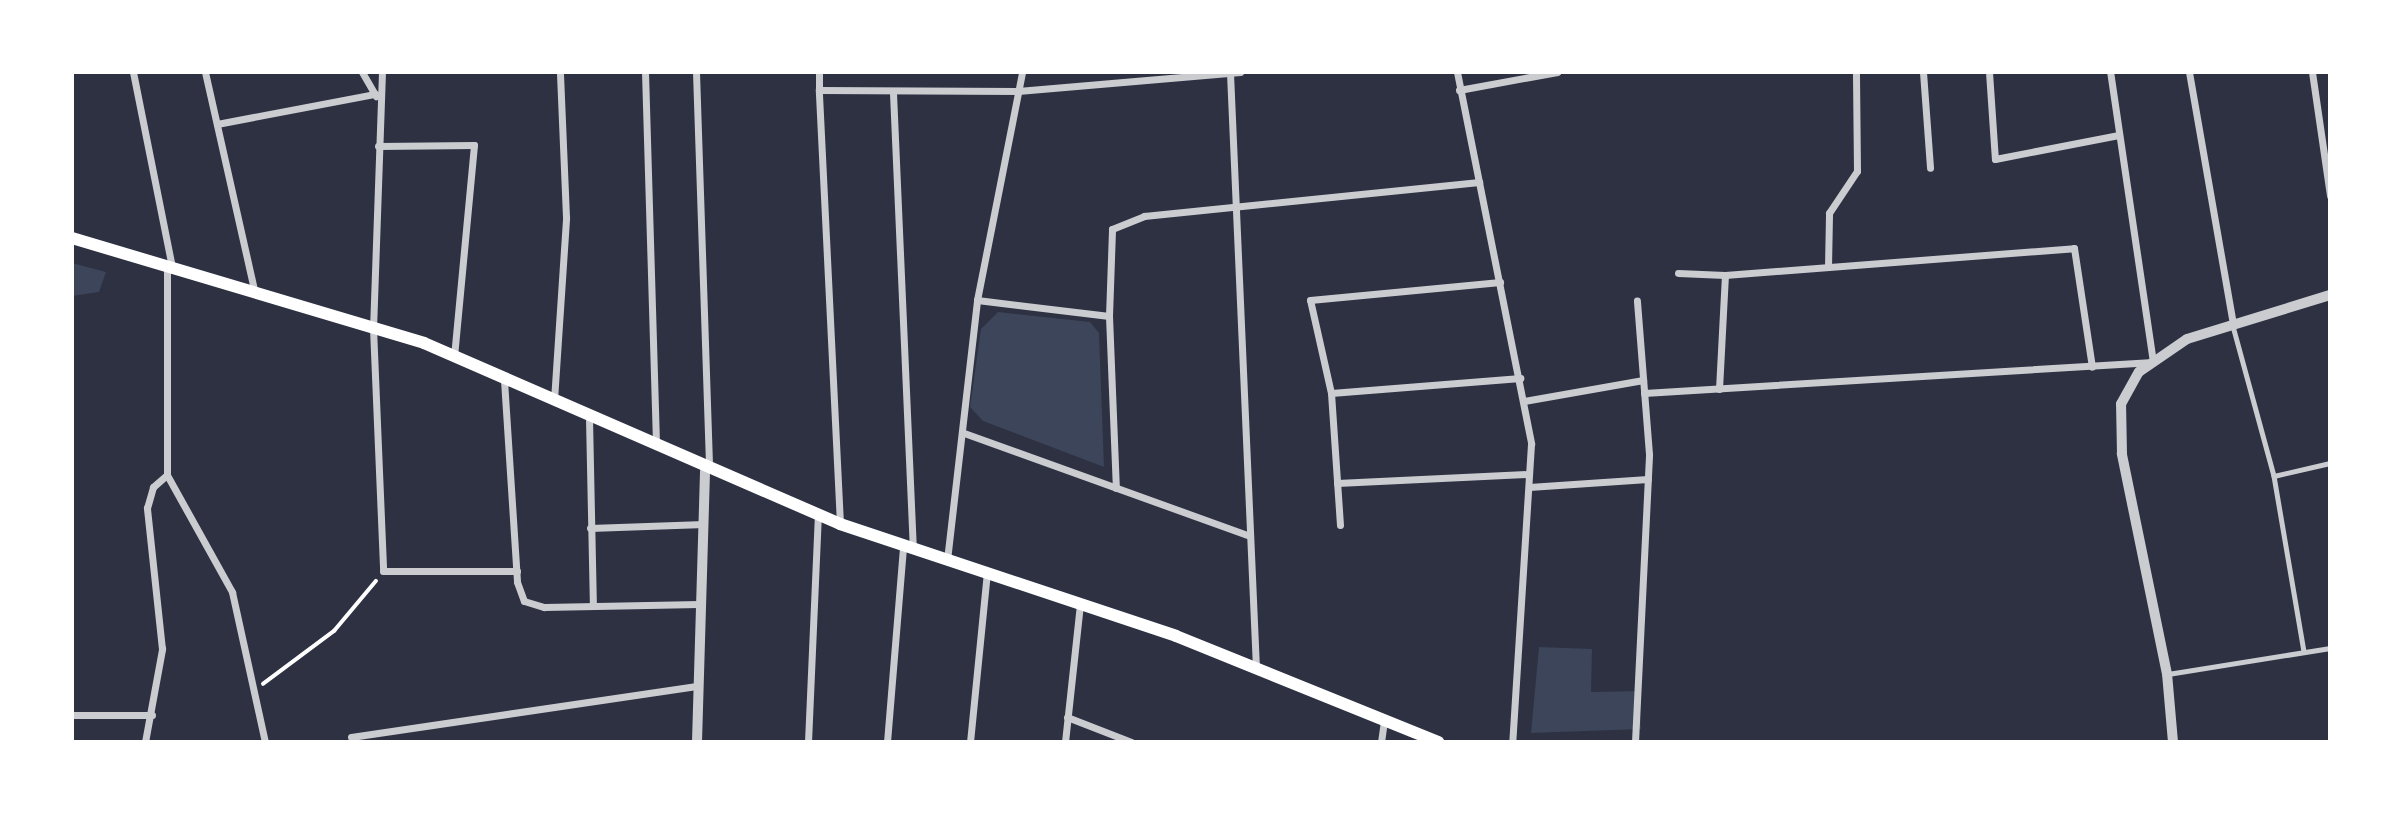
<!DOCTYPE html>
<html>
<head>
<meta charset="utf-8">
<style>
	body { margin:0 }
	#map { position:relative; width:2402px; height:814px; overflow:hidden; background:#2d3142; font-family:"Open Sans",sans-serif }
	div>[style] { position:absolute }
	.green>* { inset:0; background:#3c4559 }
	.path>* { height:3.5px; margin:-1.75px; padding:0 1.75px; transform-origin:1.75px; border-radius:1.75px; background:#fff }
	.service>* { height:4.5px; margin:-2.25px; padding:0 2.25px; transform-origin:2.25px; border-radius:2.25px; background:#caccd0 }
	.minor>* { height:7px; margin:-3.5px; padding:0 3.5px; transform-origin:3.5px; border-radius:3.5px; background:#caccd0 }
	.tertiary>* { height:10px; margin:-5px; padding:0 5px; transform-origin:5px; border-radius:5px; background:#caccd0 }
	.secondary>* { height:12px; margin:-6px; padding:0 6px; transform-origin:6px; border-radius:6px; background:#fff }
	span { translate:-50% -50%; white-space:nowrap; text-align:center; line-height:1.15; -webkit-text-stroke:5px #fff; paint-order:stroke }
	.frame { position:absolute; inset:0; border:74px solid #fff; pointer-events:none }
</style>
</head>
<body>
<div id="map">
	<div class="green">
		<div style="clip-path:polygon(72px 263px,106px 272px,99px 292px,72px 296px)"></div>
		<div style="clip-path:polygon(998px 312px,1090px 322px,1099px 333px,1104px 467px,983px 421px,970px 407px,981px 329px)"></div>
		<div style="clip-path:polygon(1539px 647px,1592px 649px,1591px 692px,1639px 691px,1641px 729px,1531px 733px)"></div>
	</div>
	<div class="path">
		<div style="left:263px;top:684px;width:89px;rotate:-36.7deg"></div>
		<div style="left:334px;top:631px;width:65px;rotate:-50deg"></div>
	</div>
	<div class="service">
		<div style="left:2233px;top:326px;width:156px;rotate:74.7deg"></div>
		<div style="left:2274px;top:476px;width:178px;rotate:80.3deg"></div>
		<div style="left:2274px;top:476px;width:57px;rotate:-13.1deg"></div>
		<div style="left:2168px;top:674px;width:164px;rotate:-9.1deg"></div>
	</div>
	<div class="minor">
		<div style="left:133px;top:72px;width:199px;rotate:78.7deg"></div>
		<div style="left:205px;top:72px;width:227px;rotate:77.3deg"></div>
		<div style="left:362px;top:72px;width:28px;rotate:60deg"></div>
		<div style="left:382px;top:72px;width:256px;rotate:92deg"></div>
		<div style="left:373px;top:328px;width:243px;rotate:87.6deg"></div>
		<div style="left:383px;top:571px;width:134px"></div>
		<div style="left:645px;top:72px;width:373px;rotate:88.3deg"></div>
		<div style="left:696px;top:72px;width:397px;rotate:88.1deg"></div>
		<div style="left:1457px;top:72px;width:379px;rotate:78.7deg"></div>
		<div style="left:1531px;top:444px;width:299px;rotate:93.6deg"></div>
		<div style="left:1923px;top:72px;width:96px;rotate:85.8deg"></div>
		<div style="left:1989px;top:72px;width:87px;rotate:86.1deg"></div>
		<div style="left:1995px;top:159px;width:126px;rotate:-11deg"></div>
		<div style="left:2189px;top:72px;width:257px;rotate:80.1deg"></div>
		<div style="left:2312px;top:72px;width:125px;rotate:81.7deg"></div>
		<div style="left:1230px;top:73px;width:596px;rotate:87.5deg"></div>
		<div style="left:819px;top:90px;width:18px;rotate:-90deg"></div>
		<div style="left:1459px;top:90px;width:100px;rotate:-10.4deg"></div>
		<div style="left:893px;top:93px;width:455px;rotate:87.5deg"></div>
		<div style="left:217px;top:124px;width:161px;rotate:-10.8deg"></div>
		<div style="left:378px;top:146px;width:96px;rotate:-0.6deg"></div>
		<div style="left:474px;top:145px;width:212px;rotate:95.4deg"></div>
		<div style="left:167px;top:265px;width:210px;rotate:90deg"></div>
		<div style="left:167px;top:475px;width:134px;rotate:60.9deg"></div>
		<div style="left:232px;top:592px;width:154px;rotate:77.6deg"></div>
		<div style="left:1828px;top:267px;width:54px;rotate:-88.9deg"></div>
		<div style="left:1829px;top:213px;width:50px;rotate:-56.3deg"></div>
		<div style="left:1857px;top:171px;width:99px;rotate:-90.6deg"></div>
		<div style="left:1678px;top:273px;width:47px;rotate:2.4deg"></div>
		<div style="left:1725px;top:275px;width:350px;rotate:-4.4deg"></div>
		<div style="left:2074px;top:248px;width:120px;rotate:81.4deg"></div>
		<div style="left:977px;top:300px;width:133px;rotate:6.9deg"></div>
		<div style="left:1109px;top:316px;width:87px;rotate:-88deg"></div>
		<div style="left:1112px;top:229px;width:35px;rotate:-22deg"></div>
		<div style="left:1144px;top:216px;width:337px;rotate:-5.8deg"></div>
		<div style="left:1109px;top:316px;width:172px;rotate:87.7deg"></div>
		<div style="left:504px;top:380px;width:202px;rotate:86.3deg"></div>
		<div style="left:517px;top:582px;width:20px;rotate:70deg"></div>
		<div style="left:524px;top:601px;width:21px;rotate:17deg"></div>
		<div style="left:544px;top:607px;width:155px;rotate:-1.1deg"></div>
		<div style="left:1719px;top:389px;width:114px;rotate:-87deg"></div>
		<div style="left:1331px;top:393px;width:95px;rotate:-102.7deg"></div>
		<div style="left:1310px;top:300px;width:191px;rotate:-5.4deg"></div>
		<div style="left:1644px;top:393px;width:510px;rotate:-3.49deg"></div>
		<div style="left:2153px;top:362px;width:293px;rotate:-98.4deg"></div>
		<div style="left:554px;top:400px;width:183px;rotate:-86.2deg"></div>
		<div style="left:566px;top:217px;width:145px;rotate:-92.4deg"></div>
		<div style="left:1524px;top:401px;width:121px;rotate:-10deg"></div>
		<div style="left:589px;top:418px;width:187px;rotate:88.8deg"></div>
		<div style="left:964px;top:433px;width:304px;rotate:19.8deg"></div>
		<div style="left:1337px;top:483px;width:192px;rotate:-2.7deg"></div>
		<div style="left:1529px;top:487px;width:119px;rotate:-3.8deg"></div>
		<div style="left:840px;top:524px;width:435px;rotate:-92.8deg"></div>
		<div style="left:819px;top:90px;width:199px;rotate:0.3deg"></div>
		<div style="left:1018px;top:91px;width:223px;rotate:-4.9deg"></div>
		<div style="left:1340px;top:525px;width:132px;rotate:-93.9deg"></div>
		<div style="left:1331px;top:393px;width:190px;rotate:-4.5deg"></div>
		<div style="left:590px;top:528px;width:114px;rotate:-2deg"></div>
		<div style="left:947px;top:560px;width:262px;rotate:-83.4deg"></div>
		<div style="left:977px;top:300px;width:232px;rotate:-78.8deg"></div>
		<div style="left:72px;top:715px;width:80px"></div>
		<div style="left:1067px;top:717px;width:69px;rotate:21.3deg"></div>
		<div style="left:351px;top:737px;width:351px;rotate:-8.4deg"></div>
		<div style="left:145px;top:742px;width:95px;rotate:-79.6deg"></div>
		<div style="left:162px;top:649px;width:142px;rotate:-96.1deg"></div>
		<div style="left:147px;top:508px;width:22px;rotate:-74deg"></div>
		<div style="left:153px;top:487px;width:18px;rotate:-41deg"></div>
		<div style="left:808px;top:742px;width:227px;rotate:-87.5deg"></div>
		<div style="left:887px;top:742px;width:197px;rotate:-85.3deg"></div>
		<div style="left:970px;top:742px;width:171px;rotate:-84.3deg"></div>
		<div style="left:1065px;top:742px;width:139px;rotate:-83.8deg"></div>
		<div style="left:1381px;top:742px;width:22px;rotate:-82deg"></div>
		<div style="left:1635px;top:742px;width:288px;rotate:-87.2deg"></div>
		<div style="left:1649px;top:454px;width:154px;rotate:-94.5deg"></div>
	</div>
	<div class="tertiary">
		<div style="left:697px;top:742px;width:271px;rotate:-88.3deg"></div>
		<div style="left:2173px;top:742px;width:68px;rotate:-95deg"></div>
		<div style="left:2167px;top:674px;width:225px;rotate:-101.6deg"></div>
		<div style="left:2122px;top:454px;width:50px;rotate:-91.1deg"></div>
		<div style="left:2121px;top:404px;width:37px;rotate:-61deg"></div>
		<div style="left:2139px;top:372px;width:58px;rotate:-34.5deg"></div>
		<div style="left:2187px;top:339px;width:150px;rotate:-17.1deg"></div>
	</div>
	<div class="secondary">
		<div style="left:72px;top:238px;width:367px;rotate:16.6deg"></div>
		<div style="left:424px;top:343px;width:454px;rotate:23.5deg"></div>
		<div style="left:840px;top:524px;width:354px;rotate:18.4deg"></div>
		<div style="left:1176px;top:636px;width:283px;rotate:22deg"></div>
	</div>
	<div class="frame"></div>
</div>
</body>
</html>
